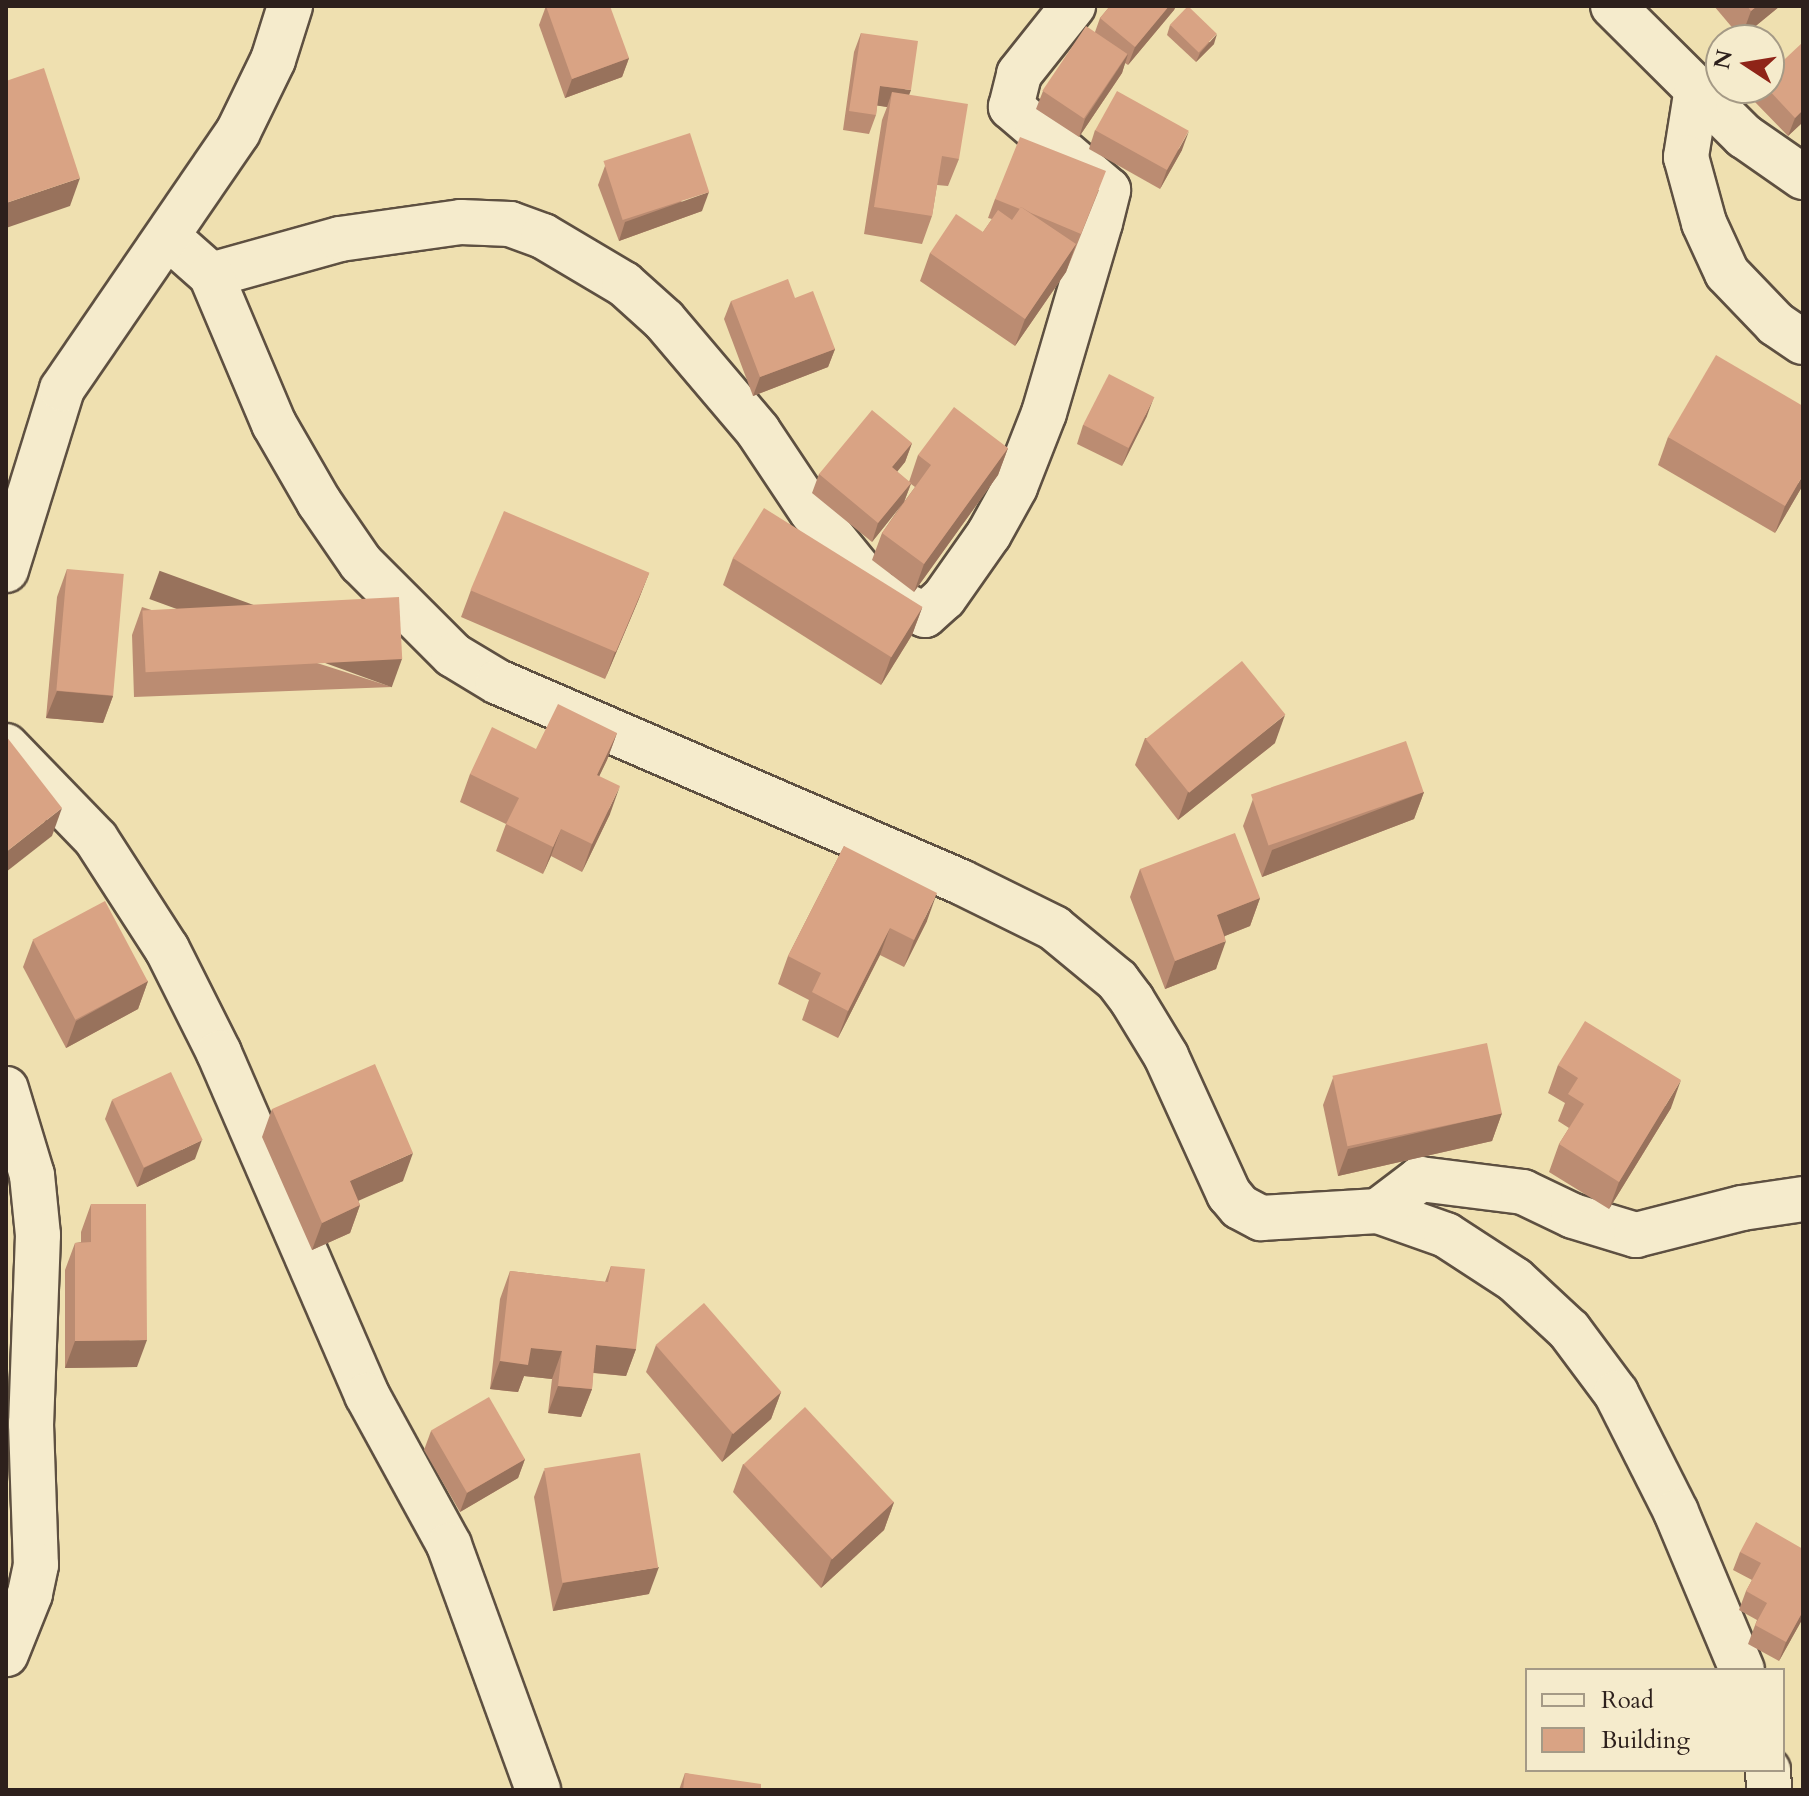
<!DOCTYPE html>
<html>
<head>
<meta charset="utf-8">
<style>
	body { margin:0 }
	#map { position:relative; width:1809px; height:1796px; overflow:hidden; background:#efe0b0; font-family:Cardo,serif }
	div>[style] { position:absolute }
	.roads { filter:drop-shadow(2px 0 #5e5041) drop-shadow(-2px 0 #5e5041) drop-shadow(0 2px #5e5041) drop-shadow(0 -2px #5e5041) }
	.minor>* { height:44px; margin:-22px; padding:0 22px; transform-origin:22px; border-radius:22px; background:#f5ebcc }
	.wall>* { inset:0; background:#bb8c72 }
	.shaded-wall>* { inset:0; background:#98725c; transform-origin:0 0 }
	.building>* { inset:0; background:#d9a384; transform-origin:0 0 }
	span { translate:-50% -50%; white-space:nowrap; text-align:center; line-height:1.15; -webkit-text-stroke:8px #f5ebcc; paint-order:stroke }
	.frame { position:absolute; inset:0; border:8px solid #2d201c; pointer-events:none }
	.legend { position:absolute; left:1525px; top:1668px; width:260px; height:104px; box-sizing:border-box; background:#f5ebcc; border:2px solid #a59a86; margin:0; padding:10px 14px; list-style:none; font-size:24px; color:#2d201c }
	.legend li { display:flex; align-items:center; gap:16px; height:40px }
	.legend b { width:40px; border:2px solid #a59a86 }
	.north { position:absolute; left:1705px; top:24px; width:80px; height:80px; box-sizing:border-box; background:#f5ebcc; border:2px solid #a59a86; border-radius:50%; rotate:282deg; font-size:22px; font-weight:700; line-height:32px; text-align:center; color:#2d201c }
	.north::after { content:''; display:block; margin:auto; width:28px; height:36px; background:#8f2418; clip-path:polygon(50% 0,100% 100%,50% 72%,0 100%) }
</style>
</head>
<body>
<div id="map">
	<div class="roads">
		<div class="minor">
			<div style="left:1613px;top:6px;width:185px;rotate:44.8deg"></div>
			<div style="left:1744px;top:136px;width:72px;rotate:34.8deg"></div>
			<div style="left:1697px;top:88px;width:70px;rotate:99.1deg"></div>
			<div style="left:1686px;top:157px;width:68px;rotate:74.7deg"></div>
			<div style="left:1704px;top:223px;width:55px;rotate:65.3deg"></div>
			<div style="left:1727px;top:273px;width:71px;rotate:46.1deg"></div>
			<div style="left:1776px;top:324px;width:32px;rotate:34deg"></div>
			<div style="left:168px;top:237px;width:57px;rotate:41.5deg"></div>
			<div style="left:211px;top:275px;width:134px;rotate:-15.6deg"></div>
			<div style="left:340px;top:239px;width:122px;rotate:-8deg"></div>
			<div style="left:461px;top:222px;width:49px;rotate:2.3deg"></div>
			<div style="left:510px;top:224px;width:35px;rotate:20deg"></div>
			<div style="left:543px;top:236px;width:94px;rotate:30.7deg"></div>
			<div style="left:624px;top:284px;width:54px;rotate:42deg"></div>
			<div style="left:664px;top:320px;width:145px;rotate:49.7deg"></div>
			<div style="left:758px;top:431px;width:97px;rotate:56.3deg"></div>
			<div style="left:812px;top:512px;width:103px;rotate:50.9deg"></div>
			<div style="left:877px;top:592px;width:53px;rotate:25.6deg"></div>
			<div style="left:925px;top:615px;width:25px;rotate:-42deg"></div>
			<div style="left:944px;top:598px;width:78px;rotate:-54.9deg"></div>
			<div style="left:989px;top:534px;width:54px;rotate:-61deg"></div>
			<div style="left:1015px;top:487px;width:79px;rotate:-68.6deg"></div>
			<div style="left:1044px;top:413px;width:198px;rotate:-73.6deg"></div>
			<div style="left:1100px;top:223px;width:34px;rotate:-76deg"></div>
			<div style="left:1108px;top:190px;width:128px;rotate:-139.4deg"></div>
			<div style="left:1011px;top:107px;width:34px;rotate:-76deg"></div>
			<div style="left:1019px;top:74px;width:87px;rotate:-51.5deg"></div>
			<div style="left:211px;top:275px;width:162px;rotate:67.1deg"></div>
			<div style="left:274px;top:424px;width:90px;rotate:60deg"></div>
			<div style="left:319px;top:502px;width:74px;rotate:55.5deg"></div>
			<div style="left:361px;top:563px;width:130px;rotate:45deg"></div>
			<div style="left:453px;top:655px;width:52px;rotate:31deg"></div>
			<div style="left:498px;top:682px;width:504px;rotate:23.36deg"></div>
			<div style="left:961px;top:882px;width:104px;rotate:26.3deg"></div>
			<div style="left:1054px;top:928px;width:82px;rotate:39.5deg"></div>
			<div style="left:1117px;top:980px;width:25px;rotate:53deg"></div>
			<div style="left:1132px;top:1000px;width:66px;rotate:58.7deg"></div>
			<div style="left:1166px;top:1056px;width:152px;rotate:65.5deg"></div>
			<div style="left:1229px;top:1194px;width:17px;rotate:50deg"></div>
			<div style="left:1240px;top:1207px;width:24px;rotate:28deg"></div>
			<div style="left:1261px;top:1218px;width:117px;rotate:-3.4deg"></div>
			<div style="left:1378px;top:1211px;width:72px;rotate:19.4deg"></div>
			<div style="left:1446px;top:1235px;width:82px;rotate:33.1deg"></div>
			<div style="left:1515px;top:1280px;width:74px;rotate:42.8deg"></div>
			<div style="left:1569px;top:1330px;width:79px;rotate:53.3deg"></div>
			<div style="left:1616px;top:1393px;width:133px;rotate:63.2deg"></div>
			<div style="left:1676px;top:1512px;width:171px;rotate:67.3deg"></div>
			<div style="left:6px;top:570px;width:189px;rotate:-72.8deg"></div>
			<div style="left:62px;top:389px;width:311px;rotate:-55.6deg"></div>
			<div style="left:238px;top:132px;width:80px;rotate:-64.1deg"></div>
			<div style="left:273px;top:60px;width:57px;rotate:-72.5deg"></div>
			<div style="left:6px;top:746px;width:129px;rotate:45.9deg"></div>
			<div style="left:96px;top:839px;width:131px;rotate:57.2deg"></div>
			<div style="left:167px;top:949px;width:116px;rotate:63.4deg"></div>
			<div style="left:219px;top:1053px;width:373px;rotate:66.6deg"></div>
			<div style="left:367px;top:1395px;width:171px;rotate:61.3deg"></div>
			<div style="left:449px;top:1545px;width:261px;rotate:70deg"></div>
			<div style="left:6px;top:1089px;width:90px;rotate:73.2deg"></div>
			<div style="left:32px;top:1175px;width:60px;rotate:84.3deg"></div>
			<div style="left:38px;top:1235px;width:189px;rotate:92.1deg"></div>
			<div style="left:31px;top:1424px;width:141px;rotate:88deg"></div>
			<div style="left:36px;top:1565px;width:30px;rotate:102deg"></div>
			<div style="left:30px;top:1594px;width:65px;rotate:111.8deg"></div>
			<div style="left:1378px;top:1211px;width:53px;rotate:-37.3deg"></div>
			<div style="left:1420px;top:1179px;width:104px;rotate:7.2deg"></div>
			<div style="left:1523px;top:1192px;width:55px;rotate:25.6deg"></div>
			<div style="left:1573px;top:1216px;width:66px;rotate:16.8deg"></div>
			<div style="left:1636px;top:1235px;width:109px;rotate:-14.3deg"></div>
			<div style="left:1742px;top:1208px;width:62px;rotate:-8.4deg"></div>
			<div style="left:1768px;top:1770px;width:20px;rotate:87deg"></div>
		</div>
	</div>
	<div class="wall">
		<div style="clip-path:polygon(546px 6px,629px 58px,622px 77px,565px 98px,539px 25px)"></div>
		<div style="clip-path:polygon(1110px 6px,1176px 6px,1174px 10px,1128px 65px,1125px 63px,1122px 73px,1079px 137px,1036px 109px,1043px 91px,1095px 32px,1100px 18px)"></div>
		<div style="clip-path:polygon(1714px 6px,1780px 6px,1741px 38px)"></div>
		<div style="clip-path:polygon(1170px 25px,1214px 44px,1196px 62px,1167px 35px)"></div>
		<div style="clip-path:polygon(861px 33px,959px 159px,948px 186px,937px 185px,932px 216px,922px 244px,864px 234px,882px 120px,887px 107px,877px 105px,876px 115px,869px 134px,843px 130px,854px 52px)"></div>
		<div style="clip-path:polygon(1803px 42px,1803px 122px,1788px 136px,1754px 101px,1759px 88px,1769px 88px)"></div>
		<div style="clip-path:polygon(1095px 130px,1182px 150px,1160px 189px,1089px 149px)"></div>
		<div style="clip-path:polygon(605px 166px,702px 211px,619px 241px,598px 185px)"></div>
		<div style="clip-path:polygon(1099px 190px,1066px 272px,1015px 346px,920px 281px,930px 253px,983px 232px,992px 219px,988px 218px,995px 199px)"></div>
		<div style="clip-path:polygon(795px 298px,835px 349px,828px 367px,753px 396px,724px 319px,731px 301px)"></div>
		<div style="clip-path:polygon(1147px 416px,1122px 466px,1077px 444px,1083px 425px)"></div>
		<div style="clip-path:polygon(1668px 437px,1803px 485px,1775px 533px,1658px 465px)"></div>
		<div style="clip-path:polygon(evenodd,912px 443px,905px 462px,897px 472px,909px 482px,918px 455px,1008px 448px,998px 475px,914px 592px,872px 560px,882px 533px,902px 504px,872px 542px,812px 493px,819px 474px,912px 443px,911px 484px,915px 487px,904px 502px,911px 484px)"></div>
		<div style="clip-path:polygon(733px 558px,922px 608px,912px 635px,881px 685px,723px 585px)"></div>
		<div style="clip-path:polygon(67px 569px,113px 696px,103px 723px,46px 718px,57px 597px)"></div>
		<div style="clip-path:polygon(649px 573px,638px 601px,605px 679px,461px 617px,471px 590px)"></div>
		<div style="clip-path:polygon(142px 607px,392px 687px,134px 697px,132px 635px)"></div>
		<div style="clip-path:polygon(617px 733px,607px 760px,599px 776px,610px 814px,582px 872px,551px 856px,543px 874px,496px 851px,506px 824px,460px 802px,470px 774px,536px 749px)"></div>
		<div style="clip-path:polygon(1145px 738px,1275px 743px,1178px 820px,1135px 765px)"></div>
		<div style="clip-path:polygon(1424px 792px,1414px 819px,1262px 877px,1243px 826px,1253px 799px)"></div>
		<div style="clip-path:polygon(844px 846px,927px 921px,904px 967px,880px 955px,838px 1038px,802px 1020px,809px 1000px,778px 984px,788px 956px)"></div>
		<div style="clip-path:polygon(1140px 869px,1260px 898px,1250px 926px,1225px 936px,1216px 969px,1165px 989px,1130px 897px)"></div>
		<div style="clip-path:polygon(33px 940px,148px 981px,138px 1009px,66px 1048px,23px 967px)"></div>
		<div style="clip-path:polygon(1558px 1065px,1671px 1108px,1609px 1209px,1549px 1172px,1559px 1144px,1569px 1128px,1558px 1121px,1565px 1103px,1548px 1093px)"></div>
		<div style="clip-path:polygon(1333px 1078px,1502px 1113px,1492px 1141px,1338px 1176px,1323px 1105px)"></div>
		<div style="clip-path:polygon(112px 1100px,195px 1159px,137px 1187px,105px 1119px)"></div>
		<div style="clip-path:polygon(272px 1109px,403px 1181px,358px 1200px,360px 1205px,350px 1233px,312px 1250px,262px 1137px)"></div>
		<div style="clip-path:polygon(91px 1204px,137px 1367px,65px 1368px,65px 1270px,75px 1243px,81px 1242px,81px 1232px)"></div>
		<div style="clip-path:polygon(611px 1266px,636px 1349px,626px 1376px,593px 1373px,592px 1389px,581px 1417px,548px 1413px,552px 1379px,524px 1376px,518px 1392px,490px 1389px,500px 1299px,510px 1271px,605px 1282px)"></div>
		<div style="clip-path:polygon(656px 1345px,781px 1392px,771px 1419px,722px 1462px,646px 1372px)"></div>
		<div style="clip-path:polygon(431px 1431px,525px 1459px,518px 1478px,460px 1512px,424px 1450px)"></div>
		<div style="clip-path:polygon(743px 1464px,894px 1502px,884px 1530px,821px 1588px,733px 1492px)"></div>
		<div style="clip-path:polygon(544px 1470px,649px 1594px,553px 1611px,534px 1497px)"></div>
		<div style="clip-path:polygon(1803px 1549px,1803px 1618px,1779px 1661px,1748px 1644px,1757px 1620px,1739px 1610px,1746px 1591px,1752px 1580px,1733px 1570px,1740px 1552px)"></div>
		<div style="clip-path:polygon(685px 1773px,761px 1790px,679px 1790px)"></div>
	</div>
	<div class="shaded-wall">
		<div style="clip-path:polygon(1169px 6px,1176px 6px,1174px 10px,1128px 65px,1135px 47px)"></div>
		<div style="clip-path:polygon(1757px 6px,1780px 6px,1741px 38px,1751px 11px)"></div>
		<div style="clip-path:polygon(1217px 34px,1214px 44px,1196px 62px,1200px 53px)"></div>
		<div style="clip-path:polygon(1128px 54px,1122px 73px,1079px 137px,1085px 119px)"></div>
		<div style="clip-path:polygon(629px 58px,622px 77px,565px 98px,572px 79px)"></div>
		<div style="clip-path:polygon(880px 86px,911px 90px,904px 109px,892px 92px,887px 107px,873px 105px)"></div>
		<div style="clip-path:polygon(1803px 110px,1803px 122px,1788px 136px,1795px 118px)"></div>
		<div style="clip-path:polygon(1189px 131px,1182px 150px,1160px 189px,1167px 170px)"></div>
		<div style="clip-path:polygon(80px 178px,70px 206px,6px 228px,6px 203px)"></div>
		<div style="clip-path:polygon(709px 192px,702px 211px,619px 241px,625px 222px)"></div>
		<div style="clip-path:polygon(1076px 244px,1066px 272px,1015px 346px,1025px 319px)"></div>
		<div style="clip-path:polygon(835px 349px,828px 367px,753px 396px,760px 377px)"></div>
		<div style="clip-path:polygon(1154px 397px,1147px 416px,1122px 466px,1129px 448px)"></div>
		<div style="clip-path:polygon(912px 443px,905px 462px,885px 486px,892px 467px)"></div>
		<div style="clip-path:polygon(1008px 448px,998px 475px,914px 592px,924px 564px)"></div>
		<div style="clip-path:polygon(1803px 475px,1803px 485px,1775px 533px,1785px 506px)"></div>
		<div style="clip-path:polygon(911px 483px,904px 502px,872px 542px,878px 523px)"></div>
		<div style="clip-path:polygon(649px 573px,638px 601px,605px 679px,615px 652px)"></div>
		<div style="clip-path:polygon(922px 608px,912px 635px,881px 685px,891px 657px)"></div>
		<div style="left:402px;top:659px;width:30px;height:258px;rotate:110deg"></div>
		<div style="clip-path:polygon(57px 691px,113px 696px,103px 723px,46px 718px)"></div>
		<div style="clip-path:polygon(1285px 715px,1275px 743px,1178px 820px,1188px 792px)"></div>
		<div style="clip-path:polygon(617px 733px,607px 760px,587px 802px,597px 775px)"></div>
		<div style="clip-path:polygon(620px 786px,610px 814px,582px 872px,592px 844px)"></div>
		<div style="clip-path:polygon(1424px 792px,1414px 819px,1262px 877px,1272px 850px)"></div>
		<div style="clip-path:polygon(62px 808px,52px 836px,6px 872px,6px 852px)"></div>
		<div style="clip-path:polygon(561px 829px,551px 856px,543px 874px,553px 847px)"></div>
		<div style="clip-path:polygon(937px 893px,927px 921px,904px 967px,914px 940px)"></div>
		<div style="clip-path:polygon(1260px 898px,1250px 926px,1207px 943px,1217px 915px)"></div>
		<div style="clip-path:polygon(890px 928px,880px 955px,838px 1038px,848px 1011px)"></div>
		<div style="clip-path:polygon(1226px 941px,1216px 969px,1165px 989px,1175px 961px)"></div>
		<div style="clip-path:polygon(148px 981px,138px 1009px,66px 1048px,76px 1021px)"></div>
		<div style="clip-path:polygon(1681px 1080px,1671px 1108px,1609px 1209px,1619px 1182px)"></div>
		<div style="clip-path:polygon(1502px 1113px,1492px 1141px,1338px 1176px,1348px 1149px)"></div>
		<div style="clip-path:polygon(202px 1140px,195px 1159px,137px 1187px,144px 1168px)"></div>
		<div style="clip-path:polygon(413px 1153px,403px 1181px,340px 1209px,350px 1181px)"></div>
		<div style="clip-path:polygon(360px 1205px,350px 1233px,312px 1250px,322px 1223px)"></div>
		<div style="clip-path:polygon(147px 1340px,137px 1367px,65px 1368px,75px 1341px)"></div>
		<div style="clip-path:polygon(596px 1345px,636px 1349px,626px 1376px,586px 1372px)"></div>
		<div style="clip-path:polygon(531px 1348px,562px 1351px,552px 1379px,524px 1376px,518px 1392px,490px 1389px,500px 1361px)"></div>
		<div style="clip-path:polygon(558px 1386px,592px 1389px,581px 1417px,548px 1413px)"></div>
		<div style="clip-path:polygon(781px 1392px,771px 1419px,722px 1462px,732px 1434px)"></div>
		<div style="clip-path:polygon(525px 1459px,518px 1478px,460px 1512px,467px 1493px)"></div>
		<div style="clip-path:polygon(894px 1502px,884px 1530px,821px 1588px,831px 1560px)"></div>
		<div style="clip-path:polygon(659px 1567px,649px 1594px,553px 1611px,563px 1583px)"></div>
		<div style="clip-path:polygon(1803px 1611px,1803px 1618px,1779px 1661px,1786px 1642px)"></div>
	</div>
	<div class="building">
		<div style="clip-path:polygon(546px 6px,610px 6px,629px 58px,572px 79px)"></div>
		<div style="clip-path:polygon(1110px 6px,1169px 6px,1135px 47px,1100px 18px)"></div>
		<div style="left:1188px;top:6px;width:40px;height:26px;rotate:44deg"></div>
		<div style="clip-path:polygon(1747px 6px,1757px 6px,1751px 11px)"></div>
		<div style="left:1086px;top:26px;width:50px;height:78px;rotate:34deg"></div>
		<div style="clip-path:polygon(861px 33px,918px 41px,911px 90px,880px 86px,876px 115px,849px 111px)"></div>
		<div style="clip-path:polygon(1803px 42px,1803px 110px,1795px 118px,1767px 88px,1769px 88px,1769px 74px)"></div>
		<div style="clip-path:polygon(44px 68px,80px 178px,6px 203px,6px 81px)"></div>
		<div style="left:1117px;top:91px;width:82px;height:45px;rotate:29deg"></div>
		<div style="clip-path:polygon(892px 92px,968px 104px,959px 159px,942px 156px,932px 216px,874px 207px)"></div>
		<div style="left:690px;top:133px;width:62px;height:91px;rotate:72deg"></div>
		<div style="clip-path:polygon(1020px 137px,1106px 171px,1081px 234px,1031px 213px,1021px 207px,1020px 209px,995px 199px)"></div>
		<div style="clip-path:polygon(1021px 207px,1076px 244px,1025px 319px,930px 253px,956px 214px,983px 232px,998px 210px,1012px 220px)"></div>
		<div style="clip-path:polygon(788px 279px,795px 298px,813px 291px,835px 349px,760px 377px,731px 301px)"></div>
		<div style="clip-path:polygon(1716px 355px,1803px 406px,1803px 475px,1785px 506px,1668px 437px)"></div>
		<div style="left:1109px;top:374px;width:51px;height:57px;rotate:27deg"></div>
		<div style="clip-path:polygon(954px 407px,1008px 448px,924px 564px,882px 533px,931px 465px,918px 455px)"></div>
		<div style="clip-path:polygon(872px 410px,912px 443px,892px 467px,911px 483px,878px 523px,819px 474px)"></div>
		<div style="left:764px;top:508px;width:187px;height:59px;rotate:32deg"></div>
		<div style="left:504px;top:511px;width:158px;height:86px;rotate:23deg"></div>
		<div style="left:67px;top:569px;width:57px;height:122px;rotate:5deg"></div>
		<div style="left:399px;top:597px;width:62px;height:257px;rotate:87deg"></div>
		<div style="left:1242px;top:661px;width:69px;height:124px;rotate:51deg"></div>
		<div style="clip-path:polygon(558px 704px,617px 733px,597px 775px,620px 786px,592px 844px,561px 829px,553px 847px,506px 824px,519px 798px,470px 774px,492px 727px,536px 749px)"></div>
		<div style="clip-path:polygon(6px 736px,62px 808px,6px 852px)"></div>
		<div style="left:1406px;top:741px;width:54px;height:164px;rotate:71deg"></div>
		<div style="clip-path:polygon(1235px 833px,1260px 898px,1217px 915px,1226px 941px,1175px 961px,1140px 869px)"></div>
		<div style="clip-path:polygon(844px 846px,937px 893px,914px 940px,890px 928px,848px 1011px,812px 992px,821px 973px,788px 956px)"></div>
		<div style="left:105px;top:901px;width:91px;height:82px;rotate:62deg"></div>
		<div style="clip-path:polygon(1585px 1021px,1681px 1080px,1619px 1182px,1559px 1144px,1584px 1104px,1568px 1094px,1578px 1078px,1558px 1065px)"></div>
		<div style="left:1487px;top:1043px;width:72px;height:158px;rotate:78deg"></div>
		<div style="clip-path:polygon(375px 1064px,413px 1153px,350px 1181px,360px 1205px,322px 1223px,272px 1109px)"></div>
		<div style="left:171px;top:1072px;width:75px;height:65px;rotate:65deg"></div>
		<div style="clip-path:polygon(91px 1204px,146px 1204px,147px 1340px,75px 1341px,75px 1243px,91px 1242px)"></div>
		<div style="clip-path:polygon(611px 1266px,645px 1269px,636px 1349px,596px 1345px,592px 1389px,558px 1386px,562px 1351px,531px 1348px,528px 1365px,500px 1361px,510px 1271px,608px 1282px)"></div>
		<div style="left:704px;top:1303px;width:118px;height:64px;rotate:49deg"></div>
		<div style="left:489px;top:1397px;width:72px;height:67px;rotate:60deg"></div>
		<div style="left:805px;top:1407px;width:130px;height:84px;rotate:47deg"></div>
		<div style="left:640px;top:1453px;width:116px;height:97px;rotate:81deg"></div>
		<div style="clip-path:polygon(1756px 1522px,1803px 1549px,1803px 1611px,1786px 1642px,1755px 1625px,1767px 1603px,1746px 1591px,1761px 1563px,1740px 1552px)"></div>
		<div style="clip-path:polygon(685px 1773px,761px 1784px,761px 1790px,683px 1790px)"></div>
	</div>
	<div class="frame"></div>
	<ul class="legend">
	<li><b style="height:10px;background:#f5ebcc"></b>Road</li>
	<li><b style="height:22px;background:#d9a384"></b>Building</li>
	</ul>
	<div class="north">N</div>
</div>
</body>
</html>
